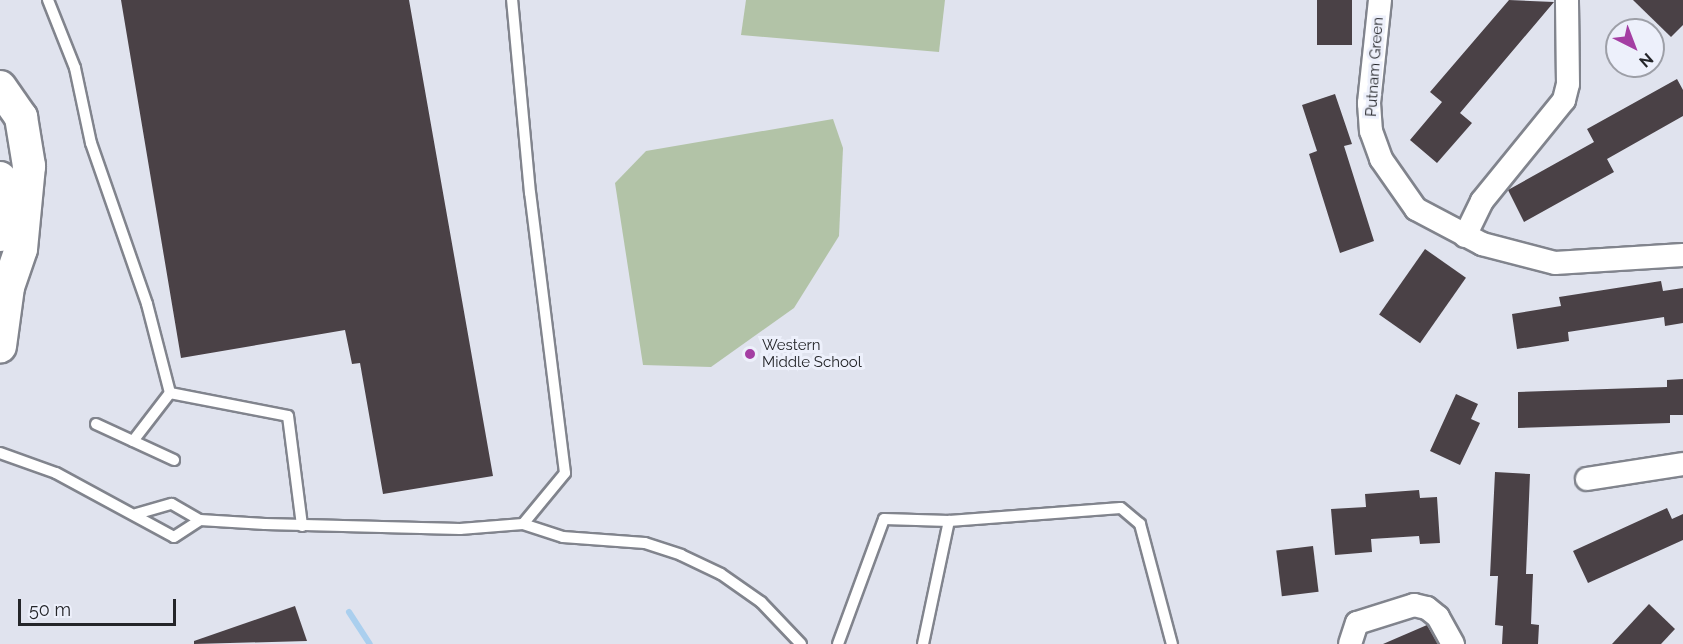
<!DOCTYPE html>
<html>
<head>
<meta charset="utf-8">
<style>
	body { margin:0 }
	#map { position:relative; width:1683px; height:644px; overflow:hidden; background:#e0e3ee; font-family:Raleway,sans-serif }
	div>[style] { position:absolute }
	.green>* { inset:0; background:#b2c3a7 }
	.stream>* { height:6px; margin:-3px; padding:0 3px; transform-origin:3px; border-radius:3px; background:#aacfee }
	.building>* { inset:0; background:#4a4146; transform-origin:0 0 }
	.roads { filter:drop-shadow(2px 0 #81848d) drop-shadow(-2px 0 #81848d) drop-shadow(0 2px #81848d) drop-shadow(0 -2px #81848d) }
	.service>* { height:10px; margin:-5px; padding:0 5px; transform-origin:5px; border-radius:5px; background:#fff }
	.minor>* { height:22px; margin:-11px; padding:0 11px; transform-origin:11px; border-radius:11px; background:#fff }
	.secondary>* { height:32px; margin:-16px; padding:0 16px; transform-origin:16px; border-radius:16px; background:#fff }
	.dots>* { width:16px; height:16px; translate:-50% -50%; box-sizing:border-box; border:3px solid #edf0fb; border-radius:50% }
	span { translate:-50% -50%; white-space:nowrap; text-align:center; line-height:1.15; -webkit-text-stroke:6px #edf0fb; paint-order:stroke }
	.street-label { font-size:15px; color:#242529 }
	.poi-label { font-size:15px; color:#242529 }
	.left { translate:0 -50%; text-align:left }
	.north { position:absolute; left:1605px; top:18px; width:60px; height:60px; box-sizing:border-box; background:#edf0fb; border:2px solid #9d9fa7; border-radius:50%; rotate:138deg; font-size:16px; font-weight:700; line-height:24px; text-align:center; color:#242529 }
	.north::after { content:''; display:block; margin:auto; width:21px; height:27px; background:#a43ea3; clip-path:polygon(50% 0,100% 100%,50% 72%,0 100%) }
	.scale { position:absolute; left:18px; top:599px; width:158px; height:27px; box-sizing:border-box; border:3px solid #242529; border-top:0; padding-left:8px; font-size:18px; line-height:21px; white-space:nowrap; color:#242529; -webkit-text-stroke:4px #edf0fb; paint-order:stroke }
</style>
</head>
<body>
<div id="map">
	<div class="green">
		<div style="clip-path:polygon(746px 0,945px 0,939px 52px,741px 35px)"></div>
		<div style="clip-path:polygon(833px 119px,843px 148px,839px 236px,794px 308px,711px 367px,643px 365px,615px 183px,646px 151px)"></div>
	</div>
	<div class="stream">
		<div style="left:349px;top:612px;width:38px;rotate:57deg"></div>
	</div>
	<div class="building">
		<div style="clip-path:polygon(121px 0,409px 0,493px 476px,383px 494px,360px 363px,352px 364px,345px 330px,181px 358px)"></div>
		<div style="left:1317px;top:0;width:35px;height:45px"></div>
		<div style="clip-path:polygon(1509px 0,1554px 2px,1460px 113px,1472px 123px,1437px 163px,1410px 140px,1442px 102px,1430px 92px)"></div>
		<div style="clip-path:polygon(1633px 0,1683px 0,1683px 25px,1671px 37px)"></div>
		<div style="clip-path:polygon(1677px 79px,1683px 90px,1683px 116px,1607px 159px,1614px 172px,1524px 222px,1508px 190px,1594px 142px,1587px 129px)"></div>
		<div style="clip-path:polygon(1335px 94px,1352px 144px,1344px 146px,1374px 241px,1340px 253px,1309px 154px,1317px 151px,1302px 105px)"></div>
		<div style="left:1425px;top:249px;width:50px;height:80px;rotate:35deg"></div>
		<div style="clip-path:polygon(1661px 281px,1663px 291px,1683px 288px,1683px 323px,1665px 326px,1664px 317px,1568px 332px,1569px 341px,1517px 349px,1512px 314px,1561px 306px,1559px 297px)"></div>
		<div style="clip-path:polygon(1683px 379px,1683px 415px,1670px 415px,1670px 423px,1518px 428px,1518px 392px,1667px 387px,1667px 380px)"></div>
		<div style="clip-path:polygon(1456px 394px,1478px 404px,1471px 419px,1480px 423px,1460px 465px,1430px 451px)"></div>
		<div style="clip-path:polygon(1495px 472px,1530px 474px,1526px 574px,1533px 574px,1531px 624px,1539px 625px,1538px 644px,1502px 644px,1503px 626px,1495px 625px,1498px 576px,1490px 576px)"></div>
		<div style="clip-path:polygon(1419px 490px,1420px 498px,1437px 497px,1440px 543px,1420px 544px,1419px 536px,1371px 539px,1372px 552px,1335px 555px,1331px 509px,1366px 507px,1365px 494px)"></div>
		<div style="clip-path:polygon(1667px 508px,1672px 519px,1683px 514px,1683px 540px,1588px 583px,1573px 551px)"></div>
		<div style="left:1313px;top:546px;width:46px;height:37px;rotate:83deg"></div>
		<div style="clip-path:polygon(1649px 604px,1675px 629px,1661px 644px,1612px 644px)"></div>
		<div style="clip-path:polygon(295px 606px,307px 641px,194px 644px,194px 641px)"></div>
		<div style="clip-path:polygon(1427px 625px,1438px 644px,1383px 644px)"></div>
	</div>
	<div class="roads">
		<div class="service">
			<div style="left:48px;top:0;width:73px;rotate:68.3deg"></div>
			<div style="left:75px;top:68px;width:77px;rotate:78deg"></div>
			<div style="left:91px;top:143px;width:170px;rotate:70.8deg"></div>
			<div style="left:147px;top:304px;width:92px;rotate:75.5deg"></div>
			<div style="left:170px;top:393px;width:120px;rotate:11deg"></div>
			<div style="left:288px;top:416px;width:111px;rotate:82.7deg"></div>
			<div style="left:96px;top:424px;width:86px;rotate:24.8deg"></div>
			<div style="left:133px;top:441px;width:61px;rotate:-52.4deg"></div>
			<div style="left:0;top:453px;width:59px;rotate:19.7deg"></div>
			<div style="left:56px;top:473px;width:134px;rotate:28.5deg"></div>
			<div style="left:174px;top:537px;width:31px;rotate:-33deg"></div>
			<div style="left:136px;top:514px;width:37px;rotate:-16deg"></div>
			<div style="left:172px;top:504px;width:32px;rotate:30deg"></div>
			<div style="left:200px;top:520px;width:65px;rotate:3.5deg"></div>
			<div style="left:265px;top:524px;width:195px;rotate:1.5deg"></div>
			<div style="left:460px;top:529px;width:63px;rotate:-4.5deg"></div>
			<div style="left:523px;top:524px;width:66px;rotate:-50.5deg"></div>
			<div style="left:565px;top:473px;width:282px;rotate:-97.1deg"></div>
			<div style="left:530px;top:193px;width:194px;rotate:-95.3deg"></div>
			<div style="left:523px;top:524px;width:42px;rotate:18deg"></div>
			<div style="left:563px;top:537px;width:82px;rotate:4.2deg"></div>
			<div style="left:645px;top:543px;width:38px;rotate:18deg"></div>
			<div style="left:681px;top:555px;width:44px;rotate:25.4deg"></div>
			<div style="left:721px;top:574px;width:49px;rotate:35deg"></div>
			<div style="left:761px;top:602px;width:58px;rotate:46.4deg"></div>
			<div style="left:838px;top:644px;width:133px;rotate:-69.8deg"></div>
			<div style="left:884px;top:519px;width:65px;rotate:1.8deg"></div>
			<div style="left:923px;top:644px;width:126px;rotate:-78.1deg"></div>
			<div style="left:949px;top:521px;width:172px;rotate:-4.3deg"></div>
			<div style="left:1121px;top:508px;width:25px;rotate:40deg"></div>
			<div style="left:1140px;top:524px;width:124px;rotate:75.1deg"></div>
		</div>
		<div class="minor">
			<div style="left:1380px;top:0;width:104px;rotate:96.1deg"></div>
			<div style="left:1369px;top:103px;width:28px;rotate:86deg"></div>
			<div style="left:1371px;top:131px;width:30px;rotate:70deg"></div>
			<div style="left:1381px;top:159px;width:61px;rotate:55deg"></div>
			<div style="left:1416px;top:209px;width:75px;rotate:27.9deg"></div>
			<div style="left:1482px;top:244px;width:75px;rotate:14.6deg"></div>
			<div style="left:1555px;top:263px;width:128px;rotate:-3.6deg"></div>
			<div style="left:1465px;top:236px;width:39px;rotate:-64deg"></div>
			<div style="left:1482px;top:201px;width:130px;rotate:-50.9deg"></div>
			<div style="left:1564px;top:100px;width:16px;rotate:-76deg"></div>
			<div style="left:1568px;top:84px;width:84px;rotate:-90.7deg"></div>
			<div style="left:1587px;top:479px;width:97px;rotate:-8.9deg"></div>
			<div style="left:1350px;top:644px;width:22px;rotate:-72deg"></div>
			<div style="left:1357px;top:623px;width:60px;rotate:-17.5deg"></div>
			<div style="left:1414px;top:605px;width:13px;rotate:13deg"></div>
			<div style="left:1427px;top:608px;width:14px;rotate:39deg"></div>
			<div style="left:1438px;top:617px;width:31px;rotate:61deg"></div>
		</div>
		<div class="secondary">
			<div style="left:0;top:87px;width:37px;rotate:55deg"></div>
			<div style="left:21px;top:117px;width:50px;rotate:80.7deg"></div>
			<div style="left:29px;top:166px;width:83px;rotate:95.5deg"></div>
			<div style="left:21px;top:249px;width:40px;rotate:108.9deg"></div>
			<div style="left:8px;top:287px;width:60px;rotate:97.7deg"></div>
			<div style="left:0;top:178px;width:57px;rotate:90deg"></div>
		</div>
	</div>
	<div class="dots">
		<div style="left:750px;top:354px;background:#a43ea3"></div>
	</div>
	<div class="street-label">
		<span style="left:1375px;top:67px;rotate:-86deg">Putnam Green</span>
	</div>
	<div class="poi-label">
		<span class="left" style="left:762px;top:354px">Western<br>Middle School</span>
	</div>
	<div class="north">N</div>
	<div class="scale">50 m</div>
</div>
</body>
</html>
